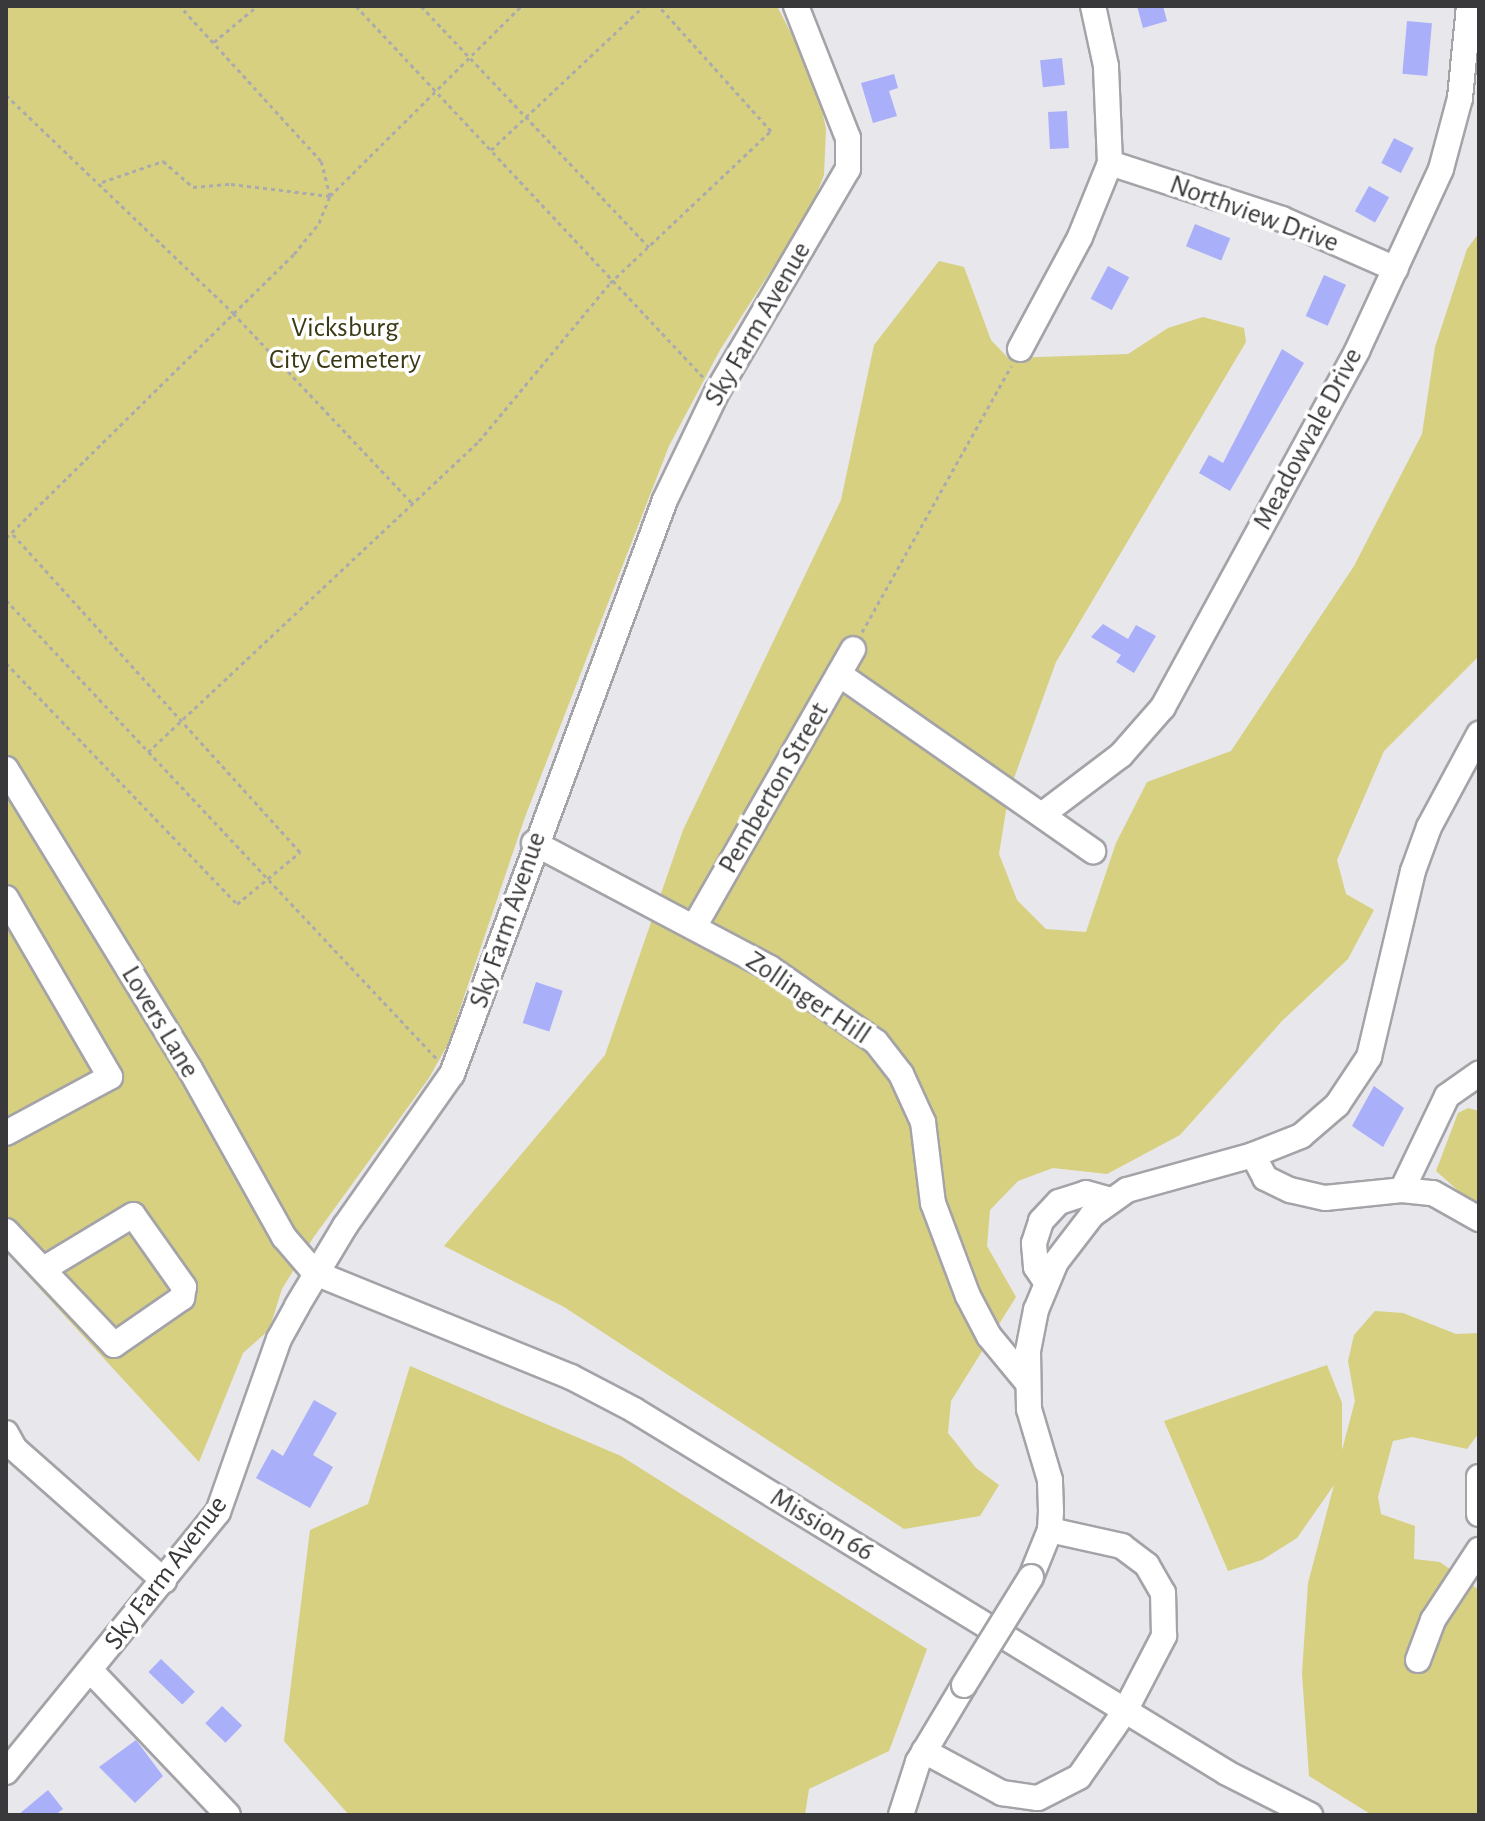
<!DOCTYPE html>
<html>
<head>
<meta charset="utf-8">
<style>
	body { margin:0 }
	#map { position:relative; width:1485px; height:1821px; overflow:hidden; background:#e7e7ec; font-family:"Alegreya Sans",sans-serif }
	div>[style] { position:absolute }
	.green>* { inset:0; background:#d7d080 }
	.building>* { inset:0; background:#a9aff9; transform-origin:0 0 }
	.path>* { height:3px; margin-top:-1.5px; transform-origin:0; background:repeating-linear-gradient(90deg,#ababae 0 4px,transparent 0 8px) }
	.roads { filter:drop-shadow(2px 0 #a3a3a8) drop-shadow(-2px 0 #a3a3a8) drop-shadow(0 2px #a3a3a8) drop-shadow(0 -2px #a3a3a8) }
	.minor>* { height:24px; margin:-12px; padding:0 12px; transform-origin:12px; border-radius:12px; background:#fff }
	.bridges { filter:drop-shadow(2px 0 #a3a3a8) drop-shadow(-2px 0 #a3a3a8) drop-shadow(0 2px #a3a3a8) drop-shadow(0 -2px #a3a3a8) }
	.minor-bridge>* { height:24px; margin:-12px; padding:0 12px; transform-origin:12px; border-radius:12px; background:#fff }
	span { translate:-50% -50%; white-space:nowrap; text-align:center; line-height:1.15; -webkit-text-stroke:7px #fff; paint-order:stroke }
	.street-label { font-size:28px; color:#39393b }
	.park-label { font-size:28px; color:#3b3814 }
	.frame { position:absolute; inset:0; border:8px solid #39393b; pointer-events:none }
</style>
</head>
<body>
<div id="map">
	<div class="green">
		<div style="clip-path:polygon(6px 6px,777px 6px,816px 82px,826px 129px,824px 175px,811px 208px,720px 350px,669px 446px,525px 817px,448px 1044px,429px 1078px,313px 1238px,282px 1289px,269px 1330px,243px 1353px,199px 1462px,6px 1252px)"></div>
		<div style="clip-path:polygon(1479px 233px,1479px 656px,1384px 751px,1337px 860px,1346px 894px,1374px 910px,1348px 959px,1282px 1021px,1180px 1135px,1107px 1174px,1053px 1168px,1018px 1181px,990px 1210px,987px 1246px,1016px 1297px,951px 1401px,948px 1433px,976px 1468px,999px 1485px,980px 1516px,904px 1529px,564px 1307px,444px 1246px,605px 1055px,683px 830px,841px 500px,874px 345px,939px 261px,964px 267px,991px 340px,1008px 358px,1128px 354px,1168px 328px,1203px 317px,1244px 328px,1246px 342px,1056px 662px,1009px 792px,999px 854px,1017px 900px,1046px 929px,1086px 932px,1116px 843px,1147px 782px,1231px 751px,1354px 566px,1422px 434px,1435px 347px,1467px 249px)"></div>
		<div style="clip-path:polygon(1468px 1108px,1479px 1111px,1479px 1209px,1436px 1171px,1458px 1113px)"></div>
		<div style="clip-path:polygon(1375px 1311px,1403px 1313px,1456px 1334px,1479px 1333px,1479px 1433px,1467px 1449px,1412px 1437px,1393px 1441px,1378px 1497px,1381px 1514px,1415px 1526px,1414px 1559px,1440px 1562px,1479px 1590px,1479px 1815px,1372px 1815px,1309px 1776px,1302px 1673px,1308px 1583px,1334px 1485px,1297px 1538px,1262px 1560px,1228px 1571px,1164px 1421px,1327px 1365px,1342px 1403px,1342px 1450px,1355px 1401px,1348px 1361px,1354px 1335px)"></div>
		<div style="clip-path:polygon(410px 1366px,621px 1456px,927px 1649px,889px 1751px,809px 1789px,805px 1815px,349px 1815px,284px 1741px,310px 1530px,368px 1504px)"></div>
	</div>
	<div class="building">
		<div style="clip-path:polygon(1137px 6px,1163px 6px,1167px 21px,1143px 28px)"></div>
		<div style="left:1407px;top:21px;width:25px;height:53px;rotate:5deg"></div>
		<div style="left:1062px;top:58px;width:27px;height:22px;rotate:84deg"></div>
		<div style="clip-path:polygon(894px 74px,898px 88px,889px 91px,897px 116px,873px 123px,861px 83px)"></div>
		<div style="left:1067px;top:111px;width:37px;height:19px;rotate:87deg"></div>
		<div style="left:1394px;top:138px;width:22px;height:28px;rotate:27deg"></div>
		<div style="left:1369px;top:186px;width:23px;height:29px;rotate:29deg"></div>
		<div style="left:1195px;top:224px;width:38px;height:24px;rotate:22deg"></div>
		<div style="left:1108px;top:266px;width:24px;height:37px;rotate:28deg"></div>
		<div style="left:1324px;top:275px;width:24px;height:45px;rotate:24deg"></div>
		<div style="clip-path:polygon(1282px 349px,1304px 363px,1230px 491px,1199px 473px,1209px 455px,1223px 463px)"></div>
		<div style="clip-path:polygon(1103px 624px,1128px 639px,1136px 625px,1156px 636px,1134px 673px,1116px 662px,1121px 655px,1091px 637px)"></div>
		<div style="left:536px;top:982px;width:28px;height:43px;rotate:18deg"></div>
		<div style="clip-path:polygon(1374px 1086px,1404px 1108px,1383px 1147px,1352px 1126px)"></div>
		<div style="clip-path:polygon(314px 1400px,337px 1413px,313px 1455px,333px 1467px,310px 1508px,256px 1478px,272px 1449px,283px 1456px)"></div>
		<div style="left:161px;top:1659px;width:47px;height:18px;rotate:44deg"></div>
		<div style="left:222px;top:1706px;width:28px;height:24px;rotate:44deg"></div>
		<div style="clip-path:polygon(136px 1740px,163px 1776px,135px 1803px,99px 1767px)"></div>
		<div style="clip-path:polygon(48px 1790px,63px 1809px,55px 1815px,18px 1815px)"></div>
	</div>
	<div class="path">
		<div style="left:356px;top:6px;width:508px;rotate:46.91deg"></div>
		<div style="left:421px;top:6px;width:332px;rotate:46.6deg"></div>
		<div style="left:214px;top:42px;width:56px;rotate:-39.9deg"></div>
		<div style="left:6px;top:95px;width:315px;rotate:43.8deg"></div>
		<div style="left:233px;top:313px;width:261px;rotate:46.7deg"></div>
		<div style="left:491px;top:150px;width:210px;rotate:-43.3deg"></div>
		<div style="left:102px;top:182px;width:65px;rotate:-19deg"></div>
		<div style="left:163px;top:161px;width:40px;rotate:41deg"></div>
		<div style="left:193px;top:187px;width:38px;rotate:-5deg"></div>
		<div style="left:231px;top:184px;width:100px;rotate:6.9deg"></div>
		<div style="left:330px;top:196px;width:36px;rotate:-104deg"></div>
		<div style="left:321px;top:161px;width:210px;rotate:-132.3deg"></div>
		<div style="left:6px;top:538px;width:404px;rotate:-44.6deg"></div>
		<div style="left:294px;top:254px;width:40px;rotate:-51deg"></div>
		<div style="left:319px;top:223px;width:29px;rotate:-68deg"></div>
		<div style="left:330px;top:196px;width:269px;rotate:-44.8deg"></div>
		<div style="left:6px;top:600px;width:631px;rotate:46.8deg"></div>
		<div style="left:862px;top:632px;width:305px;rotate:-60.7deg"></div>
		<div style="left:6px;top:663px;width:334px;rotate:46.2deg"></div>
		<div style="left:237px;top:904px;width:82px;rotate:-39.5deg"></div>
		<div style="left:300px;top:852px;width:431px;rotate:-132.1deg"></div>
		<div style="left:148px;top:752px;width:454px;rotate:-43.2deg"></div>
		<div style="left:479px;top:441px;width:205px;rotate:-50.3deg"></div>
		<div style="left:610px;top:283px;width:221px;rotate:-43.4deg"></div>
		<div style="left:771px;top:131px;width:168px;rotate:-131.9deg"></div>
	</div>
	<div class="roads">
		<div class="minor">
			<div style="left:1110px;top:163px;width:181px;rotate:18deg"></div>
			<div style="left:1282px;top:219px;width:124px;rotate:23.7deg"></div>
			<div style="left:1020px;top:349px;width:127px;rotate:-61.8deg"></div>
			<div style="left:1080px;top:237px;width:80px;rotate:-67.9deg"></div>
			<div style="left:1110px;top:163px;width:97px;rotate:-92.4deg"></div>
			<div style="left:1106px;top:66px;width:61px;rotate:-102.2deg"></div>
			<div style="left:839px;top:674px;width:310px;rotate:34.9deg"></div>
			<div style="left:6px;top:769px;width:352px;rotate:58.5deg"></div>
			<div style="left:190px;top:1069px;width:193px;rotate:60.8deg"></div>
			<div style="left:284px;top:1237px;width:48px;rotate:49.3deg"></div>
			<div style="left:315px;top:1273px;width:276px;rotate:22.1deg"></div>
			<div style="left:571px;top:1377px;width:71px;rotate:27.6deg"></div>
			<div style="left:634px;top:1410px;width:695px;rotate:31.47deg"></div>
			<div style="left:1227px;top:1773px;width:93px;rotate:26.8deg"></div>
			<div style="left:1043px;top:814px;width:98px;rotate:-37.1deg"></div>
			<div style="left:1121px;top:755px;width:64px;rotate:-48.8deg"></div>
			<div style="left:1163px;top:707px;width:405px;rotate:-61.4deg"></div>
			<div style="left:1357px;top:351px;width:200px;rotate:-65.2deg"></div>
			<div style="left:1441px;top:169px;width:73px;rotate:-75deg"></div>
			<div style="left:1460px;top:98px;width:92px;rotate:-84.4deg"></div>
			<div style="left:534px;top:843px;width:267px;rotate:27.9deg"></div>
			<div style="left:770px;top:968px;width:129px;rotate:34.9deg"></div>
			<div style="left:876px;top:1042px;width:41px;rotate:52deg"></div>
			<div style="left:901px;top:1074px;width:53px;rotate:65.4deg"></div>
			<div style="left:923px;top:1122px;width:82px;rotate:83deg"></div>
			<div style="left:933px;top:1203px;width:99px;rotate:69.4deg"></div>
			<div style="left:968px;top:1296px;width:45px;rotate:62.3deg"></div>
			<div style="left:989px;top:1336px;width:60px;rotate:50.4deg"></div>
			<div style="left:6px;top:898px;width:207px;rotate:59.8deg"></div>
			<div style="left:110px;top:1077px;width:118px;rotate:151.7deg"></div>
			<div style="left:694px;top:927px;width:320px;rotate:-60.2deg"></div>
			<div style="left:1253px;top:1155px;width:26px;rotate:62deg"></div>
			<div style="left:1265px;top:1178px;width:28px;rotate:26deg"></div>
			<div style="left:1290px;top:1190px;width:36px;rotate:13deg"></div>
			<div style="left:1325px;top:1198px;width:77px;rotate:-5.9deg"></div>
			<div style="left:1402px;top:1190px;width:31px;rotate:6deg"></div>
			<div style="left:1433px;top:1193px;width:53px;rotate:29.5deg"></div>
			<div style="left:1402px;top:1190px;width:104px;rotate:-64.4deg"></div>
			<div style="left:1447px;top:1096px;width:39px;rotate:-35deg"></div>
			<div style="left:6px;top:1231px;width:157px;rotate:46.5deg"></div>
			<div style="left:114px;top:1345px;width:83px;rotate:-34.7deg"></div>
			<div style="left:182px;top:1298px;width:11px;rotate:-80deg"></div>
			<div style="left:184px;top:1287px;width:88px;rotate:-125.3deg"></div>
			<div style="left:133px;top:1215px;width:103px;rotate:148.9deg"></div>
			<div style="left:1046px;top:1282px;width:18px;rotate:-124deg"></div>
			<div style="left:1036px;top:1267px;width:24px;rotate:-95deg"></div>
			<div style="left:1034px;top:1243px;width:23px;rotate:-72deg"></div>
			<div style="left:1041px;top:1221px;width:26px;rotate:-47deg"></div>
			<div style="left:1059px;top:1202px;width:28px;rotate:-18deg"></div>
			<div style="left:1086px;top:1193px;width:25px;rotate:16deg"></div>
			<div style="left:6px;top:1433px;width:18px;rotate:61deg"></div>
			<div style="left:15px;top:1449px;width:199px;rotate:41.5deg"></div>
			<div style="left:1479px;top:1477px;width:37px;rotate:90deg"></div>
			<div style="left:1031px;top:1577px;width:51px;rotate:-68deg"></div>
			<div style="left:1050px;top:1530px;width:19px;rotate:-87deg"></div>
			<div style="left:1051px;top:1511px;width:31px;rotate:-92deg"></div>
			<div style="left:1050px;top:1480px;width:74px;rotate:-106.5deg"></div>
			<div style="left:1029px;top:1409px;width:58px;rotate:-91deg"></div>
			<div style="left:1028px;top:1351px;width:42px;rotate:-79deg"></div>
			<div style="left:1036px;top:1310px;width:52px;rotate:-67.4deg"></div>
			<div style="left:1056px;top:1262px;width:59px;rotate:-52.5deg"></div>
			<div style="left:1092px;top:1215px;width:43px;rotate:-35.5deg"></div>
			<div style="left:1127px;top:1190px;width:131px;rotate:-15.5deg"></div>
			<div style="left:1253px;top:1155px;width:52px;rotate:-21.6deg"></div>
			<div style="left:1301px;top:1136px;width:48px;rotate:-40.7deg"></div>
			<div style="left:1337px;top:1105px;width:58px;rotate:-56.3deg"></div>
			<div style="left:1369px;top:1057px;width:191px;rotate:-76.7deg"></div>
			<div style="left:1413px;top:871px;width:47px;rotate:-70deg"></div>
			<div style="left:1429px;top:827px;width:106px;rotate:-61.7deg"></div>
			<div style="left:1418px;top:1660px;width:43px;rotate:-69.4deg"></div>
			<div style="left:1433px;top:1620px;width:84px;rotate:-56.7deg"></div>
			<div style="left:92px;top:1672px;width:197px;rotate:46.4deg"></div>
			<div style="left:924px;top:1751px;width:89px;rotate:28.3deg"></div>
			<div style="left:1002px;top:1793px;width:36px;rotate:8deg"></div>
			<div style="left:1038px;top:1798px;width:46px;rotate:-27.1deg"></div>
			<div style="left:1079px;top:1777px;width:80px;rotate:-55.1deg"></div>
			<div style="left:1125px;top:1711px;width:85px;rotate:-62.5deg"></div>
			<div style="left:1164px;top:1636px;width:43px;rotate:-91.3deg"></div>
			<div style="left:1163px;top:1593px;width:32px;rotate:-120deg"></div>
			<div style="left:1147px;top:1565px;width:31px;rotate:-143deg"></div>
			<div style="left:1122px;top:1546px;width:74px;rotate:-167.5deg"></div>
			<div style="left:6px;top:1772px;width:335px;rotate:-50.8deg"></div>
			<div style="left:218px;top:1512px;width:183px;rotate:-70.6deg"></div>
			<div style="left:279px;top:1339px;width:38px;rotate:-61deg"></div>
			<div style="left:297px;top:1306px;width:93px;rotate:-59deg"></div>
			<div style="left:345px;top:1226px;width:186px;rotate:-54.9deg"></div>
			<div style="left:452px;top:1074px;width:612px;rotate:-69.64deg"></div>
			<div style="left:665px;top:500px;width:120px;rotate:-64.3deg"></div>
			<div style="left:717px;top:392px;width:259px;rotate:-59.6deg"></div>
			<div style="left:848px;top:169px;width:31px;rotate:-90deg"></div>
			<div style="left:848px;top:138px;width:142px;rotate:-111.5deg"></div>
			<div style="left:901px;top:1815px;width:56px;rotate:-72.2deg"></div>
			<div style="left:918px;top:1762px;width:90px;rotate:-59.1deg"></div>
		</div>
	</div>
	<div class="bridges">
		<div class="minor-bridge">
			<div style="left:964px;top:1685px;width:127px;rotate:-58.2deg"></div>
		</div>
	</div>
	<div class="street-label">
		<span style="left:1254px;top:214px;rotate:20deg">Northview Drive</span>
		<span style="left:758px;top:324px;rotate:-60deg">Sky Farm Avenue</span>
		<span style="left:1308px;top:439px;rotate:-62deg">Meadowvale Drive</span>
		<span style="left:774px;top:788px;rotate:-60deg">Pemberton Street</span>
		<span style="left:508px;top:920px;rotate:-71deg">Sky Farm Avenue</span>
		<span style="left:808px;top:998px;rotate:34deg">Zollinger Hill</span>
		<span style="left:160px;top:1022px;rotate:59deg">Lovers Lane</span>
		<span style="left:822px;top:1525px;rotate:31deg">Mission 66</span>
		<span style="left:166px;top:1573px;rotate:-53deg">Sky Farm Avenue</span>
	</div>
	<div class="park-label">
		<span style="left:345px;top:344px">Vicksburg<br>City Cemetery</span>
	</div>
	<div class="frame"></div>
</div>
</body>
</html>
